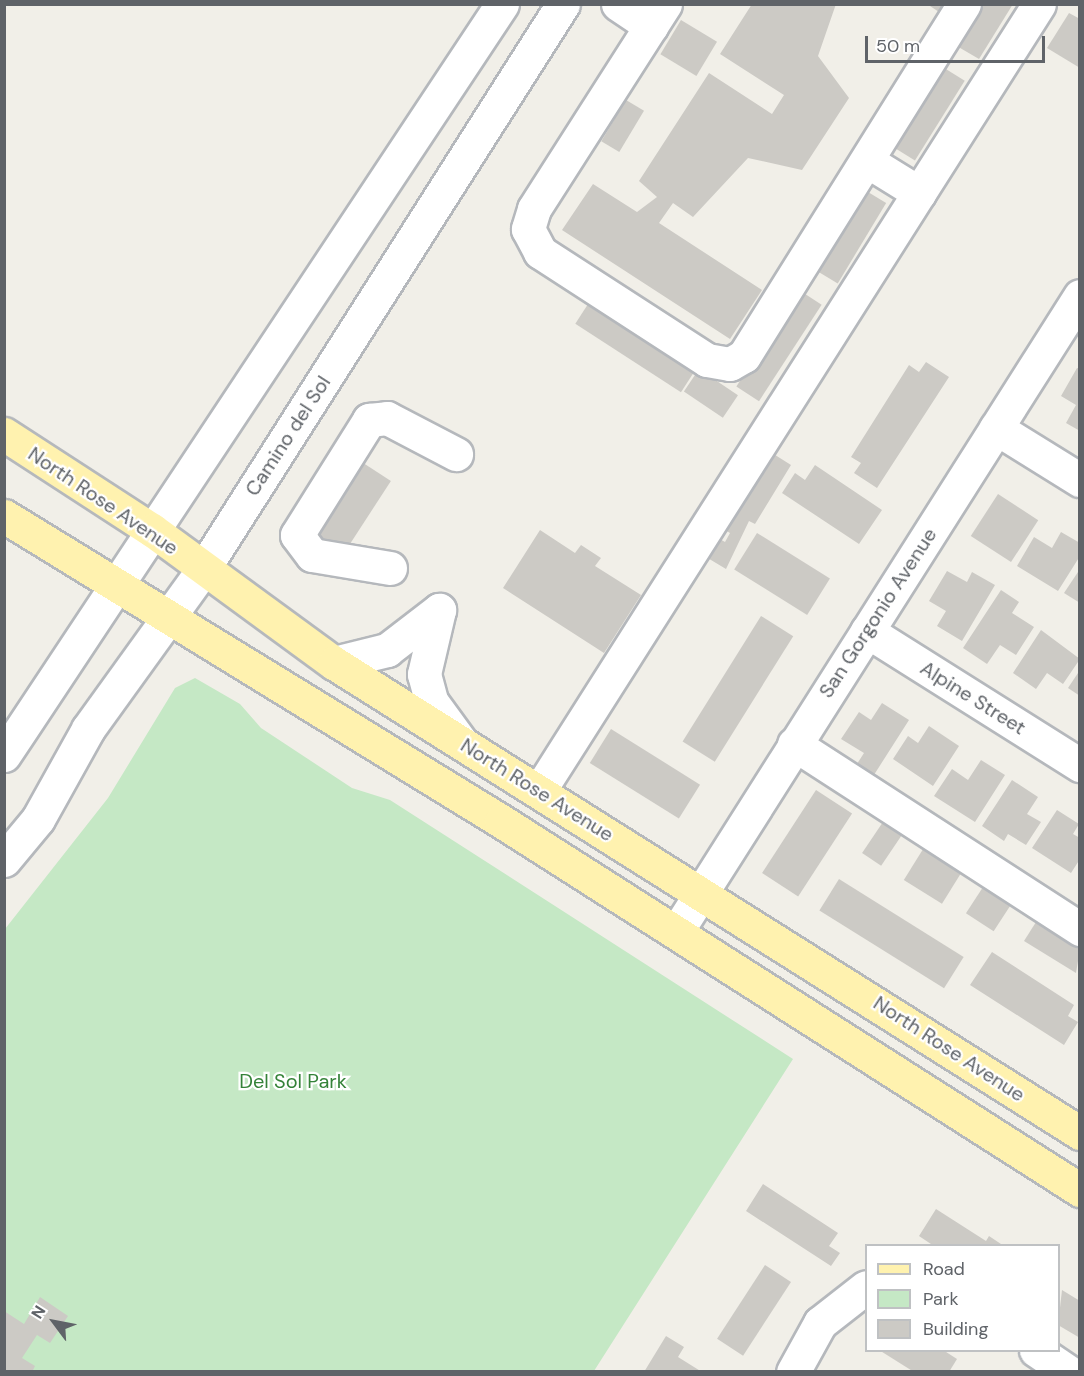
<!DOCTYPE html>
<html>
<head>
<meta charset="utf-8">
<style>
	body { margin:0 }
	#map { position:relative; width:1084px; height:1376px; overflow:hidden; background:#f1efe8; font-family:"DM Sans",sans-serif }
	div>[style] { position:absolute }
	.green>* { inset:0; background:#c5e8c5 }
	.building>* { inset:0; background:#cccac5; transform-origin:0 0 }
	.roads { filter:drop-shadow(2px 0 #b5b8bc) drop-shadow(-2px 0 #b5b8bc) drop-shadow(0 2px #b5b8bc) drop-shadow(0 -2px #b5b8bc) }
	.minor>* { height:33px; margin:-16.5px; padding:0 16.5px; transform-origin:16.5px; border-radius:16.5px; background:#fff }
	.major>* { height:33px; margin:-16.5px; padding:0 16.5px; transform-origin:16.5px; border-radius:16.5px; background:#fff2af }
	span { translate:-50% -50%; white-space:nowrap; text-align:center; line-height:1.15; -webkit-text-stroke:4.5px #fff; paint-order:stroke }
	.street-label { font-size:20px; color:#5f6368 }
	.park-label { font-size:20px; color:#348238 }
	.frame { position:absolute; inset:0; border:6px solid #5f6368; pointer-events:none }
	.legend { position:absolute; left:865px; top:1244px; width:195px; height:108px; box-sizing:border-box; background:#fff; border:2px solid #bfc1c3; margin:0; padding:8px 10px; list-style:none; font-size:18px; color:#5f6368 }
	.legend li { display:flex; align-items:center; gap:12px; height:30px }
	.legend b { width:30px; border:2px solid #bfc1c3 }
	.north { position:absolute; left:24px; top:1292px; width:60px; height:60px; -webkit-text-stroke:4px #fff; paint-order:stroke; rotate:302deg; font-size:16px; font-weight:700; line-height:24px; text-align:center; color:#5f6368 }
	.north::after { content:''; display:block; margin:auto; width:21px; height:27px; background:#5f6368; clip-path:polygon(50% 0,100% 100%,50% 72%,0 100%) }
	.scale { position:absolute; left:865px; top:36px; width:180px; height:27px; box-sizing:border-box; border:3px solid #5f6368; border-top:0; padding-left:8px; font-size:18px; line-height:21px; white-space:nowrap; color:#5f6368; -webkit-text-stroke:4px #fff; paint-order:stroke }
</style>
</head>
<body>
<div id="map">
	<div class="green">
		<div style="clip-path:polygon(195px 678px,240px 704px,261px 728px,352px 788px,390px 800px,793px 1059px,594px 1371px,5px 1372px,5px 929px,108px 798px,175px 688px)"></div>
	</div>
	<div class="building">
		<div style="clip-path:polygon(752px 4px,836px 4px,818px 56px,849px 98px,802px 170px,748px 158px,693px 217px,673px 203px,659px 223px,762px 290px,730px 339px,562px 230px,593px 184px,637px 212px,657px 197px,639px 181px,709px 73px,772px 114px,784px 95px,720px 54px)"></div>
		<div style="clip-path:polygon(927px 4px,943px 4px,939px 12px)"></div>
		<div style="clip-path:polygon(981px 4px,1013px 4px,979px 59px,955px 45px)"></div>
		<div style="clip-path:polygon(1069px 13px,1080px 19px,1080px 68px,1047px 48px)"></div>
		<div style="left:681px;top:20px;width:42px;height:40px;rotate:31deg"></div>
		<div style="left:941px;top:66px;width:28px;height:94px;rotate:32deg"></div>
		<div style="left:626px;top:100px;width:21px;height:48px;rotate:31deg"></div>
		<div style="left:863px;top:189px;width:27px;height:94px;rotate:31deg"></div>
		<div style="left:799px;top:290px;width:27px;height:115px;rotate:33deg"></div>
		<div style="left:590px;top:301px;width:126px;height:27px;rotate:33deg"></div>
		<div style="clip-path:polygon(926px 362px,949px 377px,877px 488px,854px 473px,861px 463px,851px 457px,909px 365px,919px 372px)"></div>
		<div style="clip-path:polygon(1077px 368px,1080px 369px,1080px 431px,1066px 423px,1076px 405px,1061px 396px)"></div>
		<div style="left:699px;top:369px;width:47px;height:27px;rotate:34deg"></div>
		<div style="clip-path:polygon(772px 453px,791px 465px,755px 524px,749px 521px,726px 569px,706px 557px,718px 538px,725px 542px,730px 533px,725px 530px)"></div>
		<div style="left:354px;top:457px;width:44px;height:85px;rotate:33deg"></div>
		<div style="clip-path:polygon(815px 465px,882px 510px,859px 544px,782px 493px,795px 473px,805px 480px)"></div>
		<div style="left:998px;top:494px;width:48px;height:50px;rotate:33deg"></div>
		<div style="clip-path:polygon(540px 530px,575px 553px,581px 545px,601px 558px,595px 566px,641px 595px,604px 653px,503px 588px)"></div>
		<div style="clip-path:polygon(1061px 532px,1080px 543px,1080px 556px,1058px 591px,1017px 566px,1034px 537px,1052px 548px)"></div>
		<div style="left:757px;top:533px;width:86px;height:43px;rotate:32deg"></div>
		<div style="clip-path:polygon(1080px 569px,1080px 603px,1064px 593px)"></div>
		<div style="clip-path:polygon(947px 571px,967px 582px,972px 572px,995px 585px,962px 641px,937px 626px,946px 611px,929px 601px)"></div>
		<div style="clip-path:polygon(1001px 590px,1019px 602px,1012px 613px,1034px 627px,1016px 655px,1000px 645px,987px 664px,963px 648px)"></div>
		<div style="left:761px;top:616px;width:38px;height:148px;rotate:32deg"></div>
		<div style="clip-path:polygon(1041px 630px,1080px 659px,1063px 684px,1047px 673px,1036px 689px,1013px 673px)"></div>
		<div style="clip-path:polygon(1080px 670px,1080px 696px,1068px 688px)"></div>
		<div style="clip-path:polygon(882px 703px,909px 720px,872px 778px,855px 767px,864px 753px,841px 739px,859px 712px,871px 720px)"></div>
		<div style="clip-path:polygon(929px 726px,959px 746px,933px 786px,893px 759px,908px 736px,918px 743px)"></div>
		<div style="left:611px;top:729px;width:105px;height:40px;rotate:32deg"></div>
		<div style="clip-path:polygon(981px 760px,1005px 775px,975px 822px,934px 796px,952px 769px,968px 780px)"></div>
		<div style="clip-path:polygon(1012px 780px,1038px 797px,1027px 814px,1041px 822px,1026px 845px,1008px 834px,1004px 841px,982px 826px)"></div>
		<div style="left:816px;top:790px;width:43px;height:99px;rotate:33deg"></div>
		<div style="clip-path:polygon(1057px 810px,1079px 824px,1073px 834px,1080px 838px,1080px 859px,1071px 873px,1032px 848px)"></div>
		<div style="left:885px;top:819px;width:23px;height:41px;rotate:34deg"></div>
		<div style="left:925px;top:846px;width:45px;height:40px;rotate:32deg"></div>
		<div style="left:839px;top:879px;width:147px;height:37px;rotate:32deg"></div>
		<div style="left:985px;top:884px;width:33px;height:35px;rotate:33deg"></div>
		<div style="clip-path:polygon(1036px 922px,1080px 949px,1076px 973px,1024px 941px)"></div>
		<div style="clip-path:polygon(992px 952px,1074px 1005px,1068px 1016px,1078px 1022px,1064px 1045px,970px 985px)"></div>
		<div style="clip-path:polygon(763px 1184px,838px 1233px,829px 1246px,840px 1253px,831px 1266px,746px 1211px)"></div>
		<div style="clip-path:polygon(936px 1209px,986px 1241px,989px 1236px,1004px 1246px,934px 1246px,919px 1236px)"></div>
		<div style="left:765px;top:1265px;width:31px;height:88px;rotate:33deg"></div>
		<div style="clip-path:polygon(1062px 1290px,1080px 1301px,1080px 1338px,1058px 1325px)"></div>
		<div style="clip-path:polygon(40px 1297px,68px 1316px,50px 1343px,37px 1335px,22px 1358px,35px 1366px,32px 1372px,4px 1372px,4px 1311px,24px 1324px)"></div>
		<div style="clip-path:polygon(666px 1336px,684px 1347px,678px 1357px,702px 1372px,644px 1372px)"></div>
		<div style="clip-path:polygon(879px 1350px,943px 1350px,957px 1359px,949px 1372px,914px 1372px)"></div>
	</div>
	<div class="roads">
		<div class="minor">
			<div style="left:618px;top:4px;width:40px;rotate:34deg"></div>
			<div style="left:665px;top:4px;width:243px;rotate:122.6deg"></div>
			<div style="left:534px;top:209px;width:21px;rotate:107deg"></div>
			<div style="left:528px;top:229px;width:26px;rotate:62deg"></div>
			<div style="left:540px;top:252px;width:199px;rotate:32.9deg"></div>
			<div style="left:707px;top:360px;width:23px;rotate:10deg"></div>
			<div style="left:730px;top:364px;width:16px;rotate:-30deg"></div>
			<div style="left:744px;top:356px;width:415px;rotate:-58deg"></div>
			<div style="left:869px;top:162px;width:59px;rotate:31.8deg"></div>
			<div style="left:996px;top:428px;width:99px;rotate:31.8deg"></div>
			<div style="left:390px;top:568px;width:79px;rotate:-170.5deg"></div>
			<div style="left:312px;top:555px;width:25px;rotate:-127deg"></div>
			<div style="left:297px;top:535px;width:136px;rotate:-57.9deg"></div>
			<div style="left:369px;top:420px;width:18px;rotate:-6deg"></div>
			<div style="left:387px;top:418px;width:78px;rotate:27.6deg"></div>
			<div style="left:439px;top:610px;width:66px;rotate:103.2deg"></div>
			<div style="left:424px;top:674px;width:28px;rotate:75deg"></div>
			<div style="left:431px;top:701px;width:51px;rotate:53.8deg"></div>
			<div style="left:867px;top:631px;width:252px;rotate:32.2deg"></div>
			<div style="left:334px;top:663px;width:55px;rotate:-13.8deg"></div>
			<div style="left:387px;top:650px;width:66px;rotate:-37.6deg"></div>
			<div style="left:794px;top:744px;width:341px;rotate:32.9deg"></div>
			<div style="left:4px;top:755px;width:901px;rotate:-56.45deg"></div>
			<div style="left:539px;top:791px;width:932px;rotate:-57.57deg"></div>
			<div style="left:4px;top:860px;width:53px;rotate:-50.3deg"></div>
			<div style="left:38px;top:819px;width:103px;rotate:-60.9deg"></div>
			<div style="left:88px;top:729px;width:195px;rotate:-54.2deg"></div>
			<div style="left:202px;top:571px;width:672px;rotate:-57.52deg"></div>
			<div style="left:677px;top:931px;width:752px;rotate:-57.6deg"></div>
			<div style="left:1036px;top:1350px;width:40px;rotate:34deg"></div>
			<div style="left:793px;top:1372px;width:56px;rotate:-61.1deg"></div>
			<div style="left:820px;top:1323px;width:58px;rotate:-38deg"></div>
		</div>
		<div class="major">
			<div style="left:4px;top:434px;width:176px;rotate:33deg"></div>
			<div style="left:152px;top:530px;width:225px;rotate:36.2deg"></div>
			<div style="left:334px;top:663px;width:882px;rotate:32.21deg"></div>
			<div style="left:4px;top:516px;width:583px;rotate:31.54deg"></div>
			<div style="left:501px;top:821px;width:687px;rotate:32.51deg"></div>
		</div>
	</div>
	<div class="street-label">
		<span style="left:288px;top:436px;rotate:-57deg">Camino del Sol</span>
		<span style="left:103px;top:501px;rotate:34deg">North Rose Avenue</span>
		<span style="left:878px;top:613px;rotate:-57deg">San Gorgonio Avenue</span>
		<span style="left:973px;top:698px;rotate:32deg">Alpine Street</span>
		<span style="left:537px;top:790px;rotate:32deg">North Rose Avenue</span>
		<span style="left:949px;top:1049px;rotate:33deg">North Rose Avenue</span>
	</div>
	<div class="park-label">
		<span style="left:293px;top:1081px">Del Sol Park</span>
	</div>
	<div class="frame"></div>
	<ul class="legend">
	<li><b style="height:8px;background:#fff2af"></b>Road</li>
	<li><b style="height:16px;background:#c5e8c5"></b>Park</li>
	<li><b style="height:16px;background:#cccac5"></b>Building</li>
	</ul>
	<div class="north">N</div>
	<div class="scale">50 m</div>
</div>
</body>
</html>
